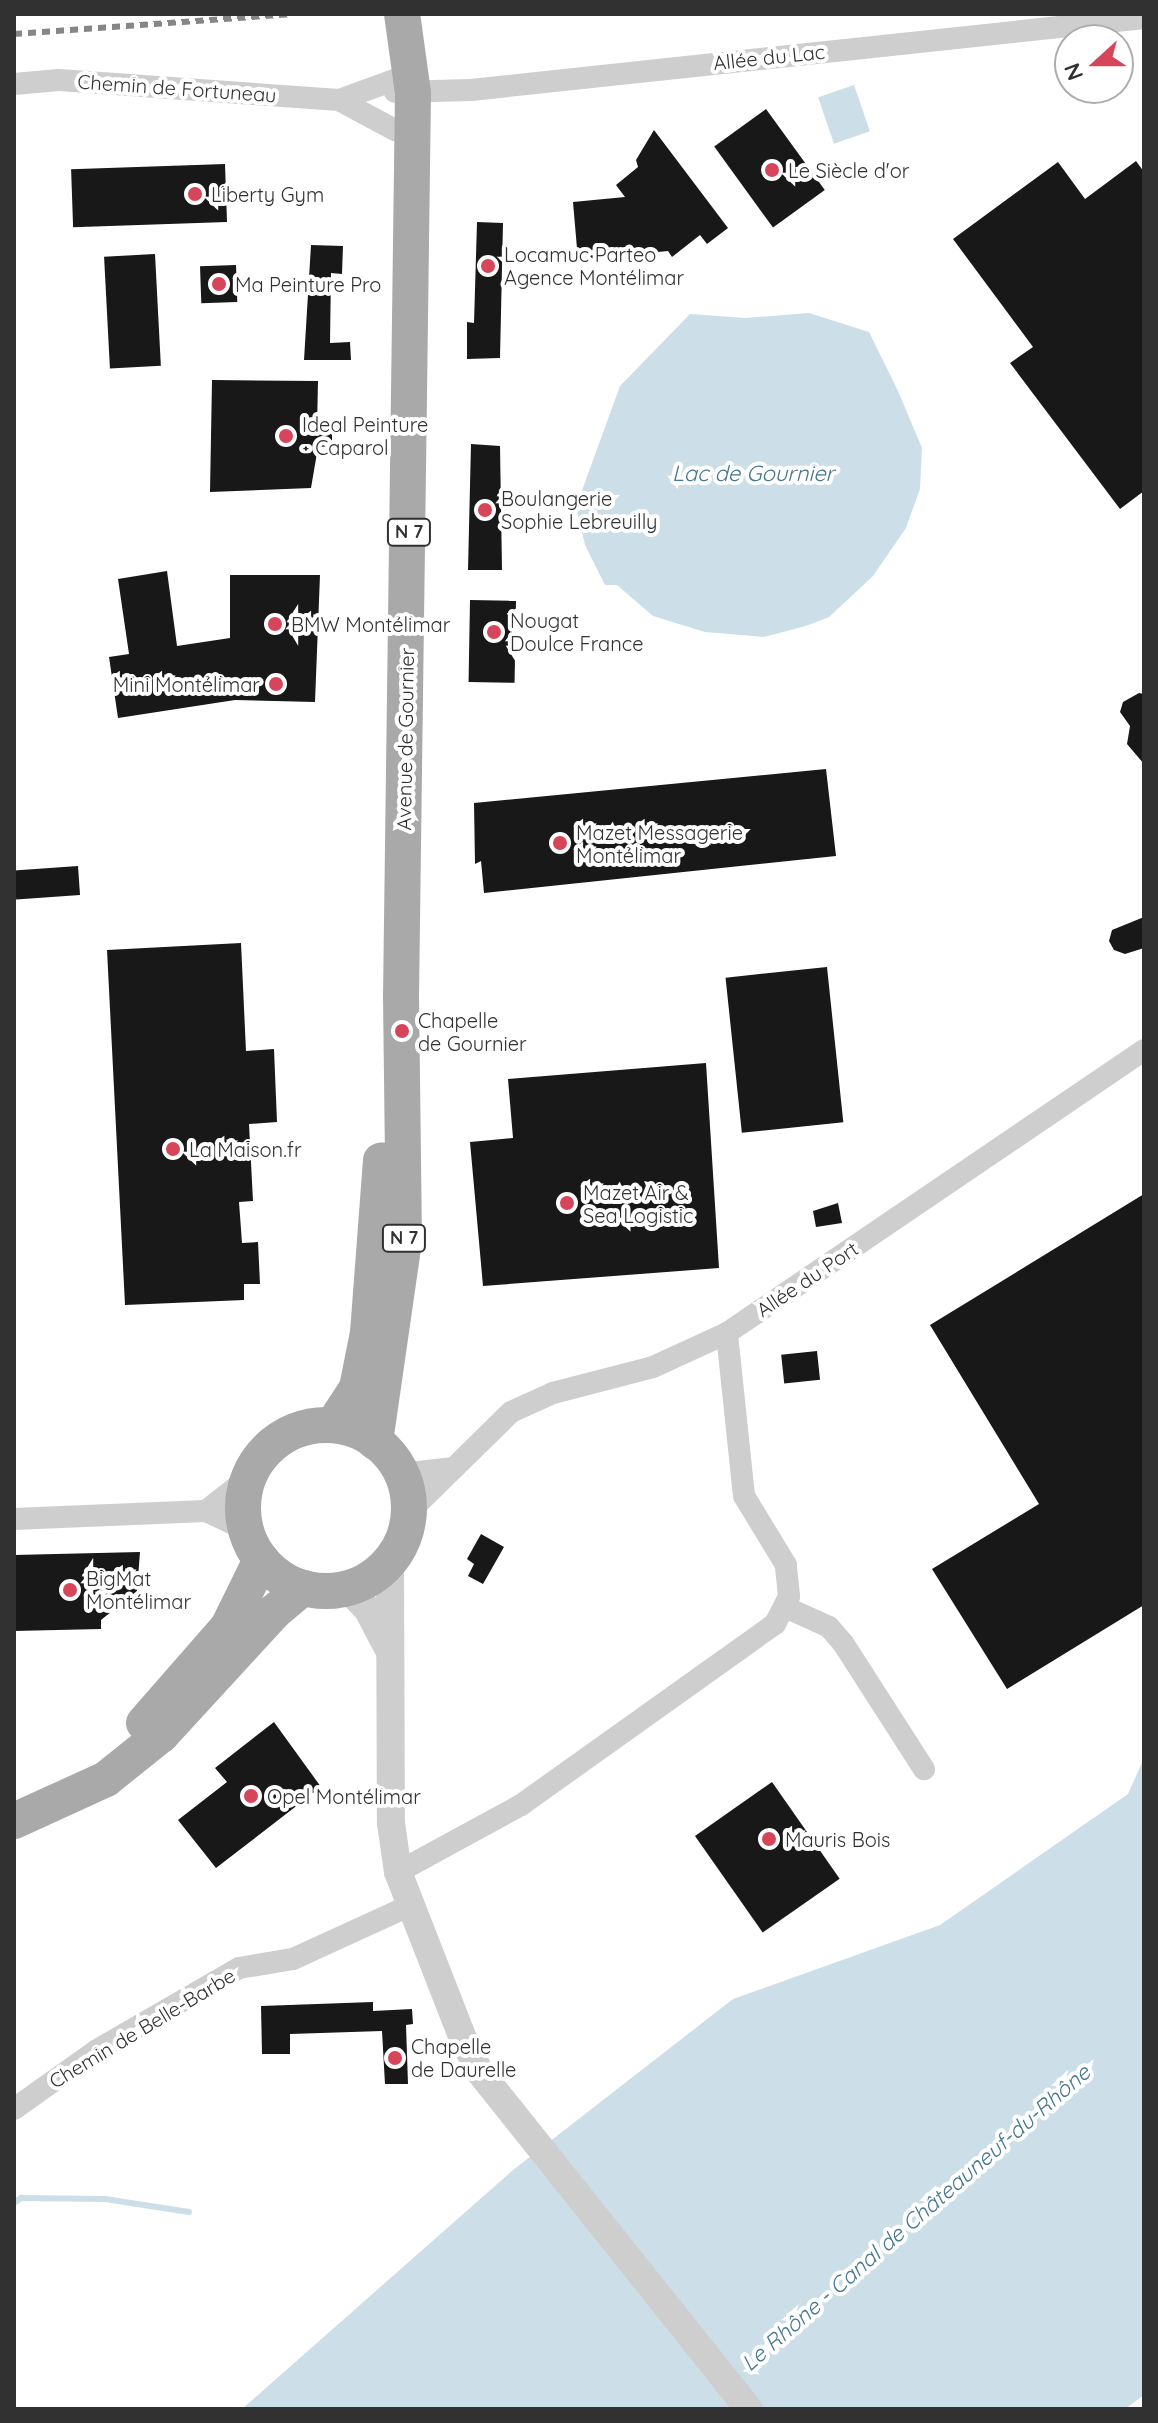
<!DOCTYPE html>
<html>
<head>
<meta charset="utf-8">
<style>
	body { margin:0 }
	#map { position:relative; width:1158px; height:2423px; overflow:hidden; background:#fff; font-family:Quicksand,sans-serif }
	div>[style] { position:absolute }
	.water>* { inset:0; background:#ccdfe8; transform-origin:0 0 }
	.stream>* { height:6px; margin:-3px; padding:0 3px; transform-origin:3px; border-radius:3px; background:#ccdfe8 }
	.building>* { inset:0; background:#181818; transform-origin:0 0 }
	.minor>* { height:22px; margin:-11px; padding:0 11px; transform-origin:11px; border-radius:11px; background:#cecece }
	.tertiary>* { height:28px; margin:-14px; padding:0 14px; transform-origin:14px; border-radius:14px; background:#cecece }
	.primary>* { height:36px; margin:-18px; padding:0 18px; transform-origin:18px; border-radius:18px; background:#a9a9a9 }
	.primary>.ring { margin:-18px; padding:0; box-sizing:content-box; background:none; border:36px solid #a9a9a9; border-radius:50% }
	.rail>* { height:6px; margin-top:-3px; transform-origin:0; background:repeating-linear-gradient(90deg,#868686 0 8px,transparent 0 14px) }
	.dots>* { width:22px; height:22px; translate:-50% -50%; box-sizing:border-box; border:4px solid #fff; border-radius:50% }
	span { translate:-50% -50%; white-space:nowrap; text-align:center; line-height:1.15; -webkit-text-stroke:8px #fff; paint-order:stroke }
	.shield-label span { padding:2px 6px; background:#fff; border:2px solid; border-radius:6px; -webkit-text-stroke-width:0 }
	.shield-label { font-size:18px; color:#313131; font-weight:700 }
	.street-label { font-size:20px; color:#313131 }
	.poi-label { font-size:20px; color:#313131 }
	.left { translate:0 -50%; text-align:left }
	.right { translate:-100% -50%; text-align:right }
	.water-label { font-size:22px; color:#45768d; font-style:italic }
	.frame { position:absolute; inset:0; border:16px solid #313131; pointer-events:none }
	.north { position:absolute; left:1054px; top:24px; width:80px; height:80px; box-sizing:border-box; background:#fff; border:2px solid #adadad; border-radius:50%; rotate:249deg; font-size:22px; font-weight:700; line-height:32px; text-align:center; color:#313131 }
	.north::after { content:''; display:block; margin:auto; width:28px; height:36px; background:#d64559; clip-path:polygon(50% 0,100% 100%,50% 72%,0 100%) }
</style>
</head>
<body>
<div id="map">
	<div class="water">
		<div style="left:854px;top:85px;width:49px;height:38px;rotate:71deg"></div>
		<div style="clip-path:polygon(809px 313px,869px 332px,898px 391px,922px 448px,920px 489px,906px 528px,873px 576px,829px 617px,806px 626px,764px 637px,705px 632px,653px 616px,617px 585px,605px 585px,585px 545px,576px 507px,620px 386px,690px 314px,745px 318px)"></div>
		<div style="clip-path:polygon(1144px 1758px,1144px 2395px,1125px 2409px,242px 2409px,513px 2170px,733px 1999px,940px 1925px,1128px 1794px)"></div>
	</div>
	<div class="stream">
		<div style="left:14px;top:2203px;width:9px;rotate:-36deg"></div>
		<div style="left:21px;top:2198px;width:84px;rotate:0.7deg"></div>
		<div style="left:105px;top:2199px;width:85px;rotate:8.8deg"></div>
	</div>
	<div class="building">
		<div style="left:766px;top:109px;width:100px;height:64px;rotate:54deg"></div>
		<div style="clip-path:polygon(654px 130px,728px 228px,707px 244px,700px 235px,672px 257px,668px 251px,578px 260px,573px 202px,625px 197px,616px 185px,638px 167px,636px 160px)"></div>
		<div style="clip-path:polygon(1136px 161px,1144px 172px,1144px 491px,1120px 509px,1010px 363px,1033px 347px,953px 239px,1058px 162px,1085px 199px)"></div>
		<div style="left:225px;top:164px;width:58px;height:154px;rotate:88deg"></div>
		<div style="clip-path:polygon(477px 222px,503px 223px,500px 358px,467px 359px,467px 322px,474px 323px)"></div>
		<div style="clip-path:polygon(311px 245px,343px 246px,342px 274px,331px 273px,330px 343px,350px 342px,351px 360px,304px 360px)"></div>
		<div style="left:155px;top:254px;width:112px;height:51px;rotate:87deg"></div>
		<div style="left:236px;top:265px;width:37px;height:36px;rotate:88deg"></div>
		<div style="clip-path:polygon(212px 380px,318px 381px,317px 429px,332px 430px,332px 446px,318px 447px,311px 488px,210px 492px)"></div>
		<div style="clip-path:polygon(471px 444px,500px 446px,502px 570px,468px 570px)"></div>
		<div style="clip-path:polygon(167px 571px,177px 646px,230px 638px,230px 575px,320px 575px,315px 702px,235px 700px,118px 718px,109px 657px,129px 654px,118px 579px)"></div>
		<div style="left:470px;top:600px;width:46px;height:82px;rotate:1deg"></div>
		<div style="clip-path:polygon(1139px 693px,1144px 694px,1144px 764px,1127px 744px,1130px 726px,1120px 712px,1123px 702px)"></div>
		<div style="clip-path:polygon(826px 769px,836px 856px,484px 893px,481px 861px,475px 864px,474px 803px)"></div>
		<div style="left:78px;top:866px;width:29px;height:64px;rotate:86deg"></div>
		<div style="clip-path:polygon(1144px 917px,1144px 948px,1125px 954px,1114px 950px,1109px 941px,1112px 930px)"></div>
		<div style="clip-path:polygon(241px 943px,246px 1051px,274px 1049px,277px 1122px,249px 1124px,253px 1201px,239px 1202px,242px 1243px,258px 1242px,260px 1284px,244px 1284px,244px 1300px,125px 1305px,107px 950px)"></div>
		<div style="left:827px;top:967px;width:156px;height:102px;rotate:84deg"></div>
		<div style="clip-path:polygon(706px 1063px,719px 1268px,483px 1286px,470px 1142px,513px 1138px,508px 1079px)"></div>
		<div style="clip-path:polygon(1144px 1194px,1144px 1605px,1007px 1689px,932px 1569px,1039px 1504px,930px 1325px)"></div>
		<div style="clip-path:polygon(838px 1203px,842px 1223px,816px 1227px,813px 1211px)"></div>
		<div style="left:817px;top:1351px;width:29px;height:36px;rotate:84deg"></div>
		<div style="clip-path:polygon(481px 1534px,504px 1547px,483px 1584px,468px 1576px,474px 1564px,467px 1559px)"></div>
		<div style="clip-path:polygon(140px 1552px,137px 1591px,101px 1620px,101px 1629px,14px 1631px,14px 1555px)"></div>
		<div style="clip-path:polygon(274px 1722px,321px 1787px,216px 1868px,178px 1820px,227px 1782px,215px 1768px)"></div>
		<div style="left:772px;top:1782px;width:118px;height:94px;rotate:55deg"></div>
		<div style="clip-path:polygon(373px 2002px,373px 2011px,412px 2009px,413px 2024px,406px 2025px,408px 2084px,385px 2084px,382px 2031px,290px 2034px,290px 2054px,262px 2054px,261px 2006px)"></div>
	</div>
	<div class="minor">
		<div style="left:14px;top:84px;width:45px;rotate:-5.1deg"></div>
		<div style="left:59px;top:80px;width:281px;rotate:4.1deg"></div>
		<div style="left:339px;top:100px;width:64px;rotate:28.2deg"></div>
		<div style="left:395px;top:92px;width:76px;rotate:-1.5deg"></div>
		<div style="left:471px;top:90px;width:677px;rotate:-6.11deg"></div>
		<div style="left:339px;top:100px;width:62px;rotate:-19.9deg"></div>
		<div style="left:454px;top:1468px;width:80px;rotate:-44.5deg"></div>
		<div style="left:511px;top:1412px;width:46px;rotate:-24.3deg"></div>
		<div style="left:553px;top:1393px;width:103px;rotate:-14.6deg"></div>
		<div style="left:653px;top:1367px;width:81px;rotate:-24.7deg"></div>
		<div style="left:727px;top:1333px;width:504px;rotate:-34.16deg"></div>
		<div style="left:401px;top:1474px;width:53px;rotate:-6.5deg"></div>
		<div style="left:454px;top:1468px;width:64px;rotate:135.6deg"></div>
		<div style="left:206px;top:1511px;width:53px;rotate:-38.2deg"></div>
		<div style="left:14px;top:1519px;width:192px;rotate:-2.4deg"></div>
		<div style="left:206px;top:1511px;width:44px;rotate:25.4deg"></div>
		<div style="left:785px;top:1607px;width:48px;rotate:24.4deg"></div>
		<div style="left:829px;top:1627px;width:21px;rotate:49deg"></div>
		<div style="left:843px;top:1643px;width:150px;rotate:57.3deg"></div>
		<div style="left:398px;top:1872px;width:140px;rotate:-28.6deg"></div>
		<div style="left:521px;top:1805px;width:312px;rotate:-35.5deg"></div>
		<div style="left:775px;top:1624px;width:31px;rotate:-63deg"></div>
		<div style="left:789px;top:1596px;width:31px;rotate:-96deg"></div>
		<div style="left:786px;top:1565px;width:81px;rotate:-121.3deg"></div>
		<div style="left:744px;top:1496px;width:164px;rotate:-96deg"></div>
		<div style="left:14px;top:2109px;width:102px;rotate:-35.4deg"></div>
		<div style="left:97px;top:2050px;width:164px;rotate:-30deg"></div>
		<div style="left:239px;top:1968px;width:55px;rotate:-9.5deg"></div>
		<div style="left:293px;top:1959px;width:128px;rotate:-24.6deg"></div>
	</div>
	<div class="tertiary">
		<div style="left:390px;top:1560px;width:263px;rotate:89.8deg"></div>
		<div style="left:391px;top:1823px;width:49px;rotate:81.9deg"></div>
		<div style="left:398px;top:1872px;width:181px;rotate:68.7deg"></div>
		<div style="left:464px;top:2041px;width:34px;rotate:63deg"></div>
		<div style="left:479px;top:2071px;width:433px;rotate:51.4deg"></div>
		<div style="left:347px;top:1588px;width:30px;rotate:46deg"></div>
		<div style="left:368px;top:1610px;width:47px;rotate:62.4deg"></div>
	</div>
	<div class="primary">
		<div style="left:333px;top:1425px;width:44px;rotate:-57deg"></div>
		<div style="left:357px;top:1388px;width:56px;rotate:-78.7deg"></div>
		<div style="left:368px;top:1333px;width:173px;rotate:-85.7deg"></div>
		<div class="ring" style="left:243px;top:1425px;width:130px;height:130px"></div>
		<div style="left:375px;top:1442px;width:203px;rotate:-81.8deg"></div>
		<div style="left:404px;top:1241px;width:244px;rotate:-90.7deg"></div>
		<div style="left:401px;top:997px;width:904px;rotate:-89.24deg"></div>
		<div style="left:413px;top:93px;width:80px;rotate:-97.9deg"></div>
		<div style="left:144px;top:1723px;width:128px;rotate:-48.8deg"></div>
		<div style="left:228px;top:1627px;width:75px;rotate:-63.8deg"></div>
		<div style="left:14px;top:1821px;width:101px;rotate:-24.5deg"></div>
		<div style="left:106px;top:1779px;width:70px;rotate:-38.7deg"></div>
		<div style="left:161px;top:1735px;width:167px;rotate:-47.4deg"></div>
		<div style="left:274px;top:1612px;width:38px;rotate:-40deg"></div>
	</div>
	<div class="rail">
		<div style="left:14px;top:34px;width:277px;rotate:-4.1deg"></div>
	</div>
	<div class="dots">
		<div style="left:772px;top:170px;background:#d64559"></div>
		<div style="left:195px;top:194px;background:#d64559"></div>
		<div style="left:488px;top:266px;background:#d64559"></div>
		<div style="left:219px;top:284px;background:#d64559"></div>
		<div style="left:286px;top:436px;background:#d64559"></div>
		<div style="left:485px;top:510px;background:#d64559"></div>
		<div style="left:275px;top:624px;background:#d64559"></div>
		<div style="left:494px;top:632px;background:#d64559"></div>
		<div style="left:276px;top:684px;background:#d64559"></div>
		<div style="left:560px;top:843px;background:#d64559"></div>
		<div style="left:402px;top:1031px;background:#d64559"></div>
		<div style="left:173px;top:1149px;background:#d64559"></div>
		<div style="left:567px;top:1203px;background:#d64559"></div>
		<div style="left:70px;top:1590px;background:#d64559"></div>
		<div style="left:251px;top:1796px;background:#d64559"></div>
		<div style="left:769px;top:1839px;background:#d64559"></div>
		<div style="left:395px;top:2058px;background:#d64559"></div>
	</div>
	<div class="shield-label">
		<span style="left:409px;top:532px">N 7</span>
		<span style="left:404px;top:1238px">N 7</span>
	</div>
	<div class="street-label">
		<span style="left:769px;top:57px;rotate:-6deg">Allée du Lac</span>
		<span style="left:177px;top:88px;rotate:4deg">Chemin de Fortuneau</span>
		<span style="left:405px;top:739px;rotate:-89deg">Avenue de Gournier</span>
		<span style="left:807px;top:1279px;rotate:-34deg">Allée du Port</span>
		<span style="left:142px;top:2028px;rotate:-31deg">Chemin de Belle-Barbe</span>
	</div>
	<div class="poi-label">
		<span class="left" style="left:788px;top:170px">Le Siècle d'or</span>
		<span class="left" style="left:211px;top:194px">Liberty Gym</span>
		<span class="left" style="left:504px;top:266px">Locamuc Parteo<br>Agence Montélimar</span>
		<span class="left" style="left:235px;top:284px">Ma Peinture Pro</span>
		<span class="left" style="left:302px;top:436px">Ideal Peinture<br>- Caparol</span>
		<span class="left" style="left:501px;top:510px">Boulangerie<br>Sophie Lebreuilly</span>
		<span class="left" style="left:510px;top:632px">Nougat<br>Doulce France</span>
		<span class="left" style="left:291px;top:624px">BMW Montélimar</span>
		<span class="right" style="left:260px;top:684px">Mini Montélimar</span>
		<span class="left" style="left:576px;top:844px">Mazet Messagerie<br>Montélimar</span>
		<span class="left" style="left:418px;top:1032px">Chapelle<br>de Gournier</span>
		<span class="left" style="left:189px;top:1149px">La Maison.fr</span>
		<span class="left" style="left:583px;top:1204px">Mazet Air &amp;<br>Sea Logistic</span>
		<span class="left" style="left:86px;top:1590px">BigMat<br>Montélimar</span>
		<span class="left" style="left:267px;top:1796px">Opel Montélimar</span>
		<span class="left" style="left:785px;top:1839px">Mauris Bois</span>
		<span class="left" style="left:411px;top:2058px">Chapelle<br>de Daurelle</span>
	</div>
	<div class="water-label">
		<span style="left:753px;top:474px">Lac de Gournier</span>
		<span style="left:916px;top:2218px;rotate:-41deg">Le Rhône - Canal de Châteauneuf-du-Rhône</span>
	</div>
	<div class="frame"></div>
	<div class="north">N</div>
</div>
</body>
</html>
